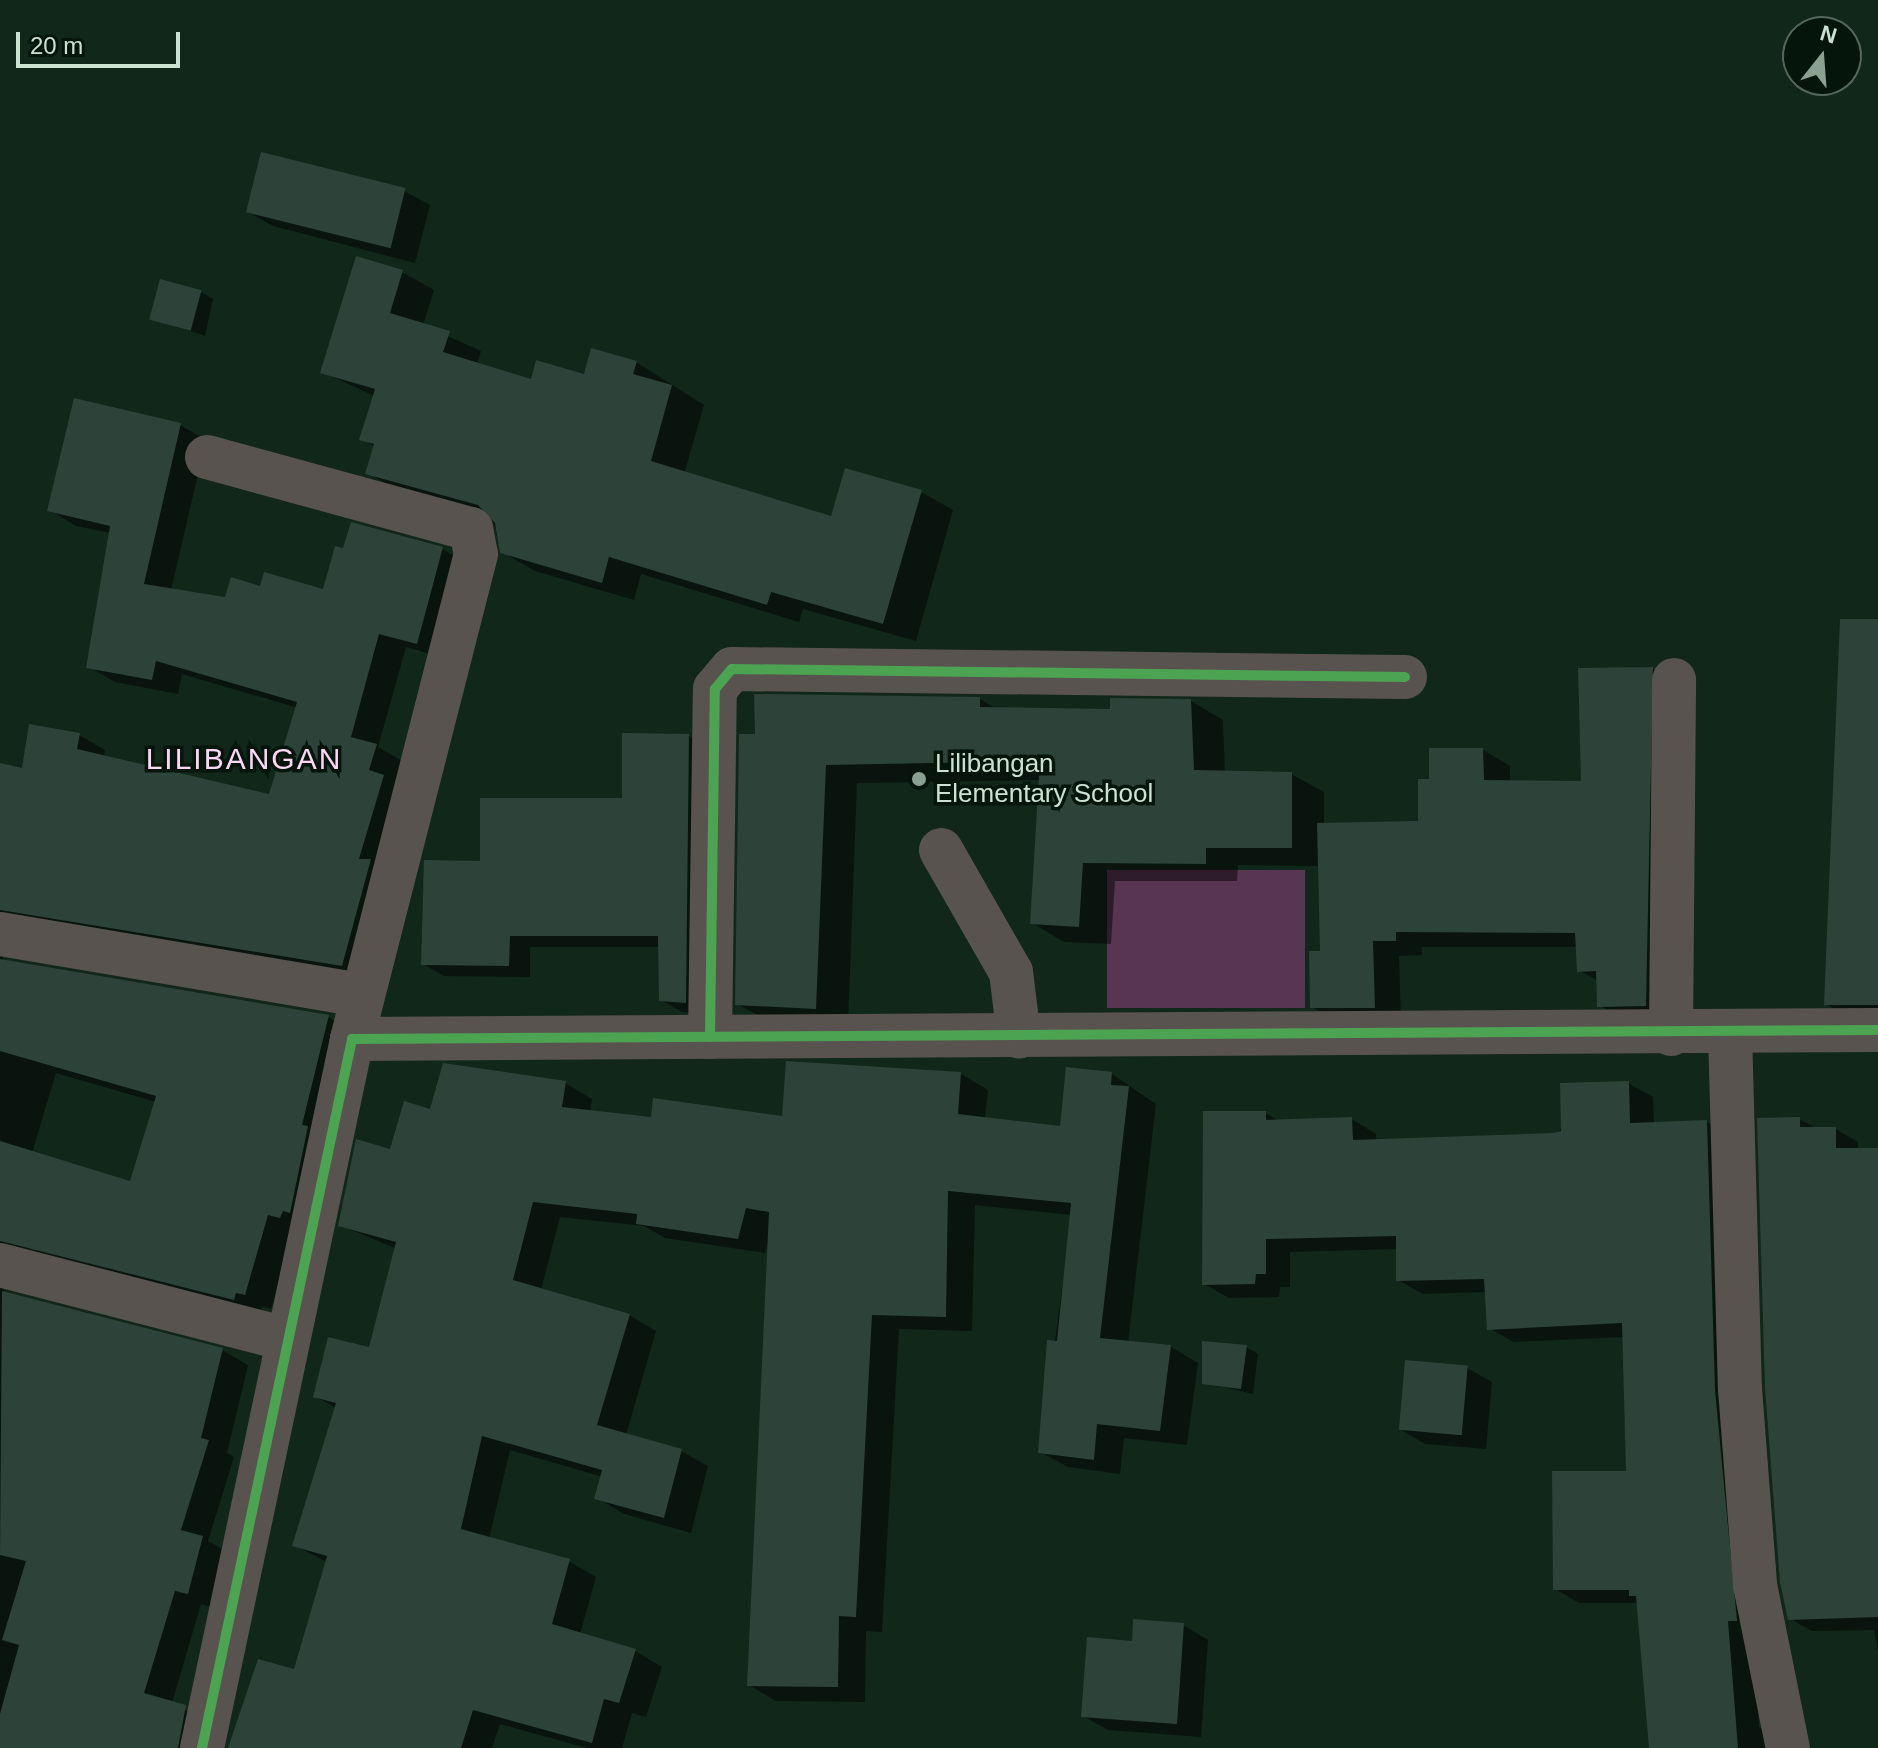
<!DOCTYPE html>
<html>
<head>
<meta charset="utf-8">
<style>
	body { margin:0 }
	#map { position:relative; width:1878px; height:1748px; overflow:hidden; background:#10271a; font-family:Helvetica,sans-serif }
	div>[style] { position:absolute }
	.green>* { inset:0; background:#583552; transform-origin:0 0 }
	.shadow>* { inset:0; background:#0007 }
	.building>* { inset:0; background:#2d4339; transform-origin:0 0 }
	.minor>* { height:44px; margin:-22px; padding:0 22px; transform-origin:22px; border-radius:22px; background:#59534f }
	.cycleway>* { height:10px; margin:-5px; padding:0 5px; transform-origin:5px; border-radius:5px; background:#4ca352 }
	.dots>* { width:22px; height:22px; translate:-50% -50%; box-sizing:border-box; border:4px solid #05150b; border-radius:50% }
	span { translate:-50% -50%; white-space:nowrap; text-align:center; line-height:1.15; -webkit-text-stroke:7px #05150b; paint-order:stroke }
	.poi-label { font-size:26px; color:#cbe1d1 }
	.left { translate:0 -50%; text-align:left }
	.quarter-label { font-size:30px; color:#fed6f5; letter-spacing:2px }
	.north { position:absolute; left:1782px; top:16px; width:80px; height:80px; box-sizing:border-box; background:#05150b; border:2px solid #54675a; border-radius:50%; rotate:17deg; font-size:22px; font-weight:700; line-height:32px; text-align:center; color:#cbe1d1 }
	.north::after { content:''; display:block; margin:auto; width:28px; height:36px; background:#8aa091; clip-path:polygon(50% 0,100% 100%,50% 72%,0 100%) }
	.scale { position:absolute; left:16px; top:32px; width:164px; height:36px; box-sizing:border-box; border:4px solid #cbe1d1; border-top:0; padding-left:10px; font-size:24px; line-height:28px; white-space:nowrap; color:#cbe1d1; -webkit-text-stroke:6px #05150b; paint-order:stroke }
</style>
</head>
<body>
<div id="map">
	<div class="green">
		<div style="left:1107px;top:870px;width:198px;height:138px"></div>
	</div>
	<div class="shadow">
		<div style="clip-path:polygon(404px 191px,430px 205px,415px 263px,273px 226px,248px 212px)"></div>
		<div style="clip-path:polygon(402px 272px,434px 290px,423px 325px,481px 351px,477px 364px,532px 381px,585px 376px,636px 362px,704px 405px,684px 474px,832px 519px,921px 492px,953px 510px,916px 641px,803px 609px,799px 622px,641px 574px,634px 600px,535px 571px,502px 552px,492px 517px,400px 492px,368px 473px,376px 447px,361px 439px,374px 396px,323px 372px)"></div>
		<div style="clip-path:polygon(201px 292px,213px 299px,205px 336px,153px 319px)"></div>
		<div style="clip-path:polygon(evenodd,180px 425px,206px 440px,171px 590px,227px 599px,261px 588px,324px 591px,442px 549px,468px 564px,443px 658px,406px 647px,378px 747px,402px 761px,368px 980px,1px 944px,3px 960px,328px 1017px,355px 1032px,271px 1309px,262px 1306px,261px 1313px,2px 1273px,2px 1289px,8px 1295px,222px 1350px,248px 1365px,227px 1453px,234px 1457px,208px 1541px,229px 1553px,214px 1608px,201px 1604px,172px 1703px,201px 1719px,193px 1748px,0 1748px,0 765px,23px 770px,79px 735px,105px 750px,104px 757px,271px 797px,298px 708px,182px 674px,178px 694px,115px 682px,89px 667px,111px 533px,76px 526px,50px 510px,180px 425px,56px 1073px,156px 1102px,131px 1183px,32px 1153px,56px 1073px)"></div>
		<div style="clip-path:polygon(1878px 658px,1878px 1021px,1855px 1021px,1826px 1004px)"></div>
		<div style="clip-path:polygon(1652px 669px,1679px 685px,1672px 1021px,1626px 1021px,1599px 1005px,1598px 981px,1579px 970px,1578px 947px,1422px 947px,1422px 955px,1399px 956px,1401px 1022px,1338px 1022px,1312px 1007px,1322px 953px,1320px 866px,1238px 865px,1237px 881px,1115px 881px,1111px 944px,1064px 942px,1032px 923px,1041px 780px,857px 783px,848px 1026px,770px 1022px,737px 1004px,758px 736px,979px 699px,997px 709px,1112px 711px,1191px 701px,1223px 720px,1225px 773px,1291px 774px,1324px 792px,1324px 825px,1420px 823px,1431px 781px,1483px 750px,1510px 766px,1510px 782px,1583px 783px)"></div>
		<div style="clip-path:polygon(689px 736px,710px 748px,706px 1013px,682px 1012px,661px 1000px,660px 947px,530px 947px,530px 977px,444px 976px,423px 964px,482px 863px,624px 800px)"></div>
		<div style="clip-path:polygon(961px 1074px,988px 1090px,985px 1119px,1062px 1128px,1112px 1074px,1156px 1104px,1128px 1343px,1171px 1347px,1198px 1363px,1187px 1445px,1124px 1438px,1120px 1474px,1068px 1467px,1040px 1452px,1072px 1215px,975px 1205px,972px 1331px,899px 1329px,882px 1632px,866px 1631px,865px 1702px,776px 1701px,749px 1685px,768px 1242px,765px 1253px,665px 1238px,644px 1226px,560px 1217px,541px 1290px,629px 1315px,656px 1331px,626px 1435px,681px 1451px,708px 1466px,691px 1533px,624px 1514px,597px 1498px,603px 1477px,510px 1450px,489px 1539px,569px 1561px,596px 1577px,580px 1634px,635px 1651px,662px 1667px,646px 1717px,632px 1713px,622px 1748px,587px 1748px,500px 1724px,492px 1748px,247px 1748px,296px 1672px,327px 1562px,294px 1545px,336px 1408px,315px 1396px,370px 1350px,397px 1249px,340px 1225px,392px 1151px,431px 1111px,565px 1083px,592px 1099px,590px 1112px,652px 1119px,783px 1118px)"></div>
		<div style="clip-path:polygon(1628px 1083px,1653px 1097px,1654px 1124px,1707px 1122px,1731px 1136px,1759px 1727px,1782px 1741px,1783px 1748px,1651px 1748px,1639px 1603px,1579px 1603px,1555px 1589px,1628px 1473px,1624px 1337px,1514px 1342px,1489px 1328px,1487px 1292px,1423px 1294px,1398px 1280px,1398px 1249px,1290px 1252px,1290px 1287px,1280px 1287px,1279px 1297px,1229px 1298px,1204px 1284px,1265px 1113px,1279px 1121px,1352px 1119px,1376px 1134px,1376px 1141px,1553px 1135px)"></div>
		<div style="clip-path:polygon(1799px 1119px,1818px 1129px,1836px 1129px,1858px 1142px,1858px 1150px,1878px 1150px,1878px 1650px,1874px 1630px,1812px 1631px,1789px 1618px)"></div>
		<div style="clip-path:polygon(1246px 1347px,1258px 1354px,1253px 1394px,1204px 1382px)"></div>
		<div style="clip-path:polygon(1467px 1368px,1492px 1382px,1486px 1449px,1425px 1444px,1400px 1429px)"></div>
		<div style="clip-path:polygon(1183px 1625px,1208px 1640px,1201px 1737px,1108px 1730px,1083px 1716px,1134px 1643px)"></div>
	</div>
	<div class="building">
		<div style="left:261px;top:152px;width:149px;height:62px;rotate:14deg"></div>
		<div style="clip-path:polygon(356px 256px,403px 270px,390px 313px,450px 331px,443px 352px,531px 379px,536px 360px,584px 374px,591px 348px,637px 361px,633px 374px,672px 385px,651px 461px,831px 516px,845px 468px,922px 490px,883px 624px,771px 592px,767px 605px,609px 557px,602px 583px,500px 553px,495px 523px,478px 505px,365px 474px,374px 444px,359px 440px,375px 389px,320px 373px)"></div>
		<div style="left:160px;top:279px;width:43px;height:42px;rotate:15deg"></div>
		<div style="clip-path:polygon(74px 398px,181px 423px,144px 584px,225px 597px,231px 577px,260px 586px,264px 572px,323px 589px,335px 546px,343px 548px,351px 522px,443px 547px,417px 644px,379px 634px,351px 737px,377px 744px,369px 770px,384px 775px,359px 859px,371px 859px,342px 966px,0 910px,0 763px,22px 768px,29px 724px,80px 733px,77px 749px,269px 794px,297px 702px,156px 661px,152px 680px,86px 668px,110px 526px,47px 511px)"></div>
		<div style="clip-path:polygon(1840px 619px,1878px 619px,1878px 1005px,1824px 1005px)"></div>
		<div style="clip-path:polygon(1653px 667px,1646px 1006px,1597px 1007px,1596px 971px,1577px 972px,1575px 933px,1396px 932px,1396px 941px,1373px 941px,1375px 1008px,1310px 1008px,1309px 951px,1320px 951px,1317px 823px,1418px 821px,1418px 779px,1429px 779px,1429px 748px,1483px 748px,1484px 780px,1581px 781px,1578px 668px)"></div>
		<div style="clip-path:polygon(754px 694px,980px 697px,980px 707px,1110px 709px,1110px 698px,1191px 699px,1194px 770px,1292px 772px,1292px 848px,1206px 848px,1206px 864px,1083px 863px,1079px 927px,1030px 924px,1040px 761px,826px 765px,816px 1009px,735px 1005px,739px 734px,755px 734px)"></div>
		<div style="clip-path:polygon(622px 733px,689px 734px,686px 1003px,659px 1001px,658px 936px,510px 936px,509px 966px,421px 965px,424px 860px,480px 861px,480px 798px,622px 798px)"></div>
		<div style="clip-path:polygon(0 959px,329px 1015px,302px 1125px,308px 1126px,290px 1213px,283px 1211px,280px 1218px,268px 1215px,245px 1295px,236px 1293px,234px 1300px,0 1241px,0 1141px,130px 1181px,156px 1096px,0 1051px)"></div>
		<div style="clip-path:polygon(786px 1061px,961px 1072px,958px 1114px,1060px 1126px,1066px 1067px,1112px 1072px,1111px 1085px,1129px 1086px,1100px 1338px,1171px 1345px,1160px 1431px,1097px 1424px,1094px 1460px,1038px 1453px,1047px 1340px,1057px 1341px,1071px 1203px,948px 1191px,946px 1317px,872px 1315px,856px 1617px,839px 1616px,838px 1687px,747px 1686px,769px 1212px,746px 1208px,738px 1239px,636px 1224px,637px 1214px,533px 1202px,513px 1280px,630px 1314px,597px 1425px,682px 1449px,664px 1518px,594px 1499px,602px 1470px,482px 1436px,461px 1529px,570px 1559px,552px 1624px,636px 1649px,619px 1703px,604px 1699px,592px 1743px,473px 1710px,461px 1748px,228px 1748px,258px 1659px,294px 1669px,327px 1556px,292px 1546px,336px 1403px,313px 1397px,328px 1337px,369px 1347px,396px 1242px,338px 1226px,356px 1139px,390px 1149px,404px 1101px,430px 1109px,443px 1063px,566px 1081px,562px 1107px,651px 1117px,653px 1098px,782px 1116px)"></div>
		<div style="clip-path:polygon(1629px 1081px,1630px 1123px,1707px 1120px,1715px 1390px,1737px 1621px,1728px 1621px,1738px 1748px,1649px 1748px,1636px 1596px,1629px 1596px,1629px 1590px,1553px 1590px,1552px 1471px,1626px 1471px,1622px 1323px,1487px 1330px,1484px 1279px,1396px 1281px,1396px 1236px,1266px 1239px,1266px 1274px,1256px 1274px,1255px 1284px,1202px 1285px,1203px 1111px,1266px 1111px,1266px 1120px,1352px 1117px,1353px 1140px,1553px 1133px,1561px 1131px,1560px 1083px)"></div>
		<div style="clip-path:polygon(1800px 1117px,1800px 1127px,1836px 1127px,1836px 1148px,1878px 1148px,1878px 1617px,1788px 1620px,1780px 1582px,1765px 1388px,1757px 1118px)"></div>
		<div style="clip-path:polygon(2px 1291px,223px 1348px,201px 1438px,209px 1440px,181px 1530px,203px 1536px,188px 1594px,175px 1591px,144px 1693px,186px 1705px,178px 1748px,0 1748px,0 1714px,19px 1645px,2px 1640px,26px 1561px,0 1555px)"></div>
		<div style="clip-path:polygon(1202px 1341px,1247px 1345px,1241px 1389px,1202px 1384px)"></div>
		<div style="left:1405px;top:1360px;width:63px;height:70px;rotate:5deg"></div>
		<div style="clip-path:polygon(1133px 1619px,1184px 1623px,1177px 1724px,1081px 1717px,1087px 1637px,1132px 1641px)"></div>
	</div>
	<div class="minor">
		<div style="left:207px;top:457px;width:274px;rotate:15.3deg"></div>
		<div style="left:471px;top:529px;width:25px;rotate:79deg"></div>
		<div style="left:476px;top:554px;width:501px;rotate:104.34deg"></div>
		<div style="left:941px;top:850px;width:141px;rotate:60.2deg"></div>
		<div style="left:1011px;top:972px;width:65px;rotate:83deg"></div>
		<div style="left:0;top:934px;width:367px;rotate:9.6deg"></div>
		<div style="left:1730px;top:1033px;width:356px;rotate:88.4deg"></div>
		<div style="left:1740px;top:1389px;width:197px;rotate:85.6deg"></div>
		<div style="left:1755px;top:1585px;width:166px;rotate:78.6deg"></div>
		<div style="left:1671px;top:1034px;width:354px;rotate:-89.5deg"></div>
		<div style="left:710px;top:1037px;width:348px;rotate:-89.2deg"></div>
		<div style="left:715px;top:689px;width:26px;rotate:-50deg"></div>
		<div style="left:732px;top:669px;width:673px;rotate:0.68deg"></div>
		<div style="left:0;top:1265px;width:296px;rotate:14.5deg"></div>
		<div style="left:202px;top:1748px;width:725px;rotate:-78.05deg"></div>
		<div style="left:352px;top:1039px;width:1526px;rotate:-0.34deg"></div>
	</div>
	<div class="cycleway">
		<div style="left:710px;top:1037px;width:348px;rotate:-89.2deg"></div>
		<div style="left:715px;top:689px;width:26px;rotate:-50deg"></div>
		<div style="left:732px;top:669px;width:673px;rotate:0.68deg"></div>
		<div style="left:202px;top:1748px;width:725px;rotate:-78.05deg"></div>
		<div style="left:352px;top:1039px;width:1526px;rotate:-0.34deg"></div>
	</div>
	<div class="dots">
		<div style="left:919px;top:779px;background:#8aa091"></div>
	</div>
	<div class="poi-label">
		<span class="left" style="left:935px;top:779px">Lilibangan<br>Elementary School</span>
	</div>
	<div class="quarter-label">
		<span style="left:244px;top:759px">LILIBANGAN</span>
	</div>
	<div class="north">N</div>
	<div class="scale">20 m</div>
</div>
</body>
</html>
